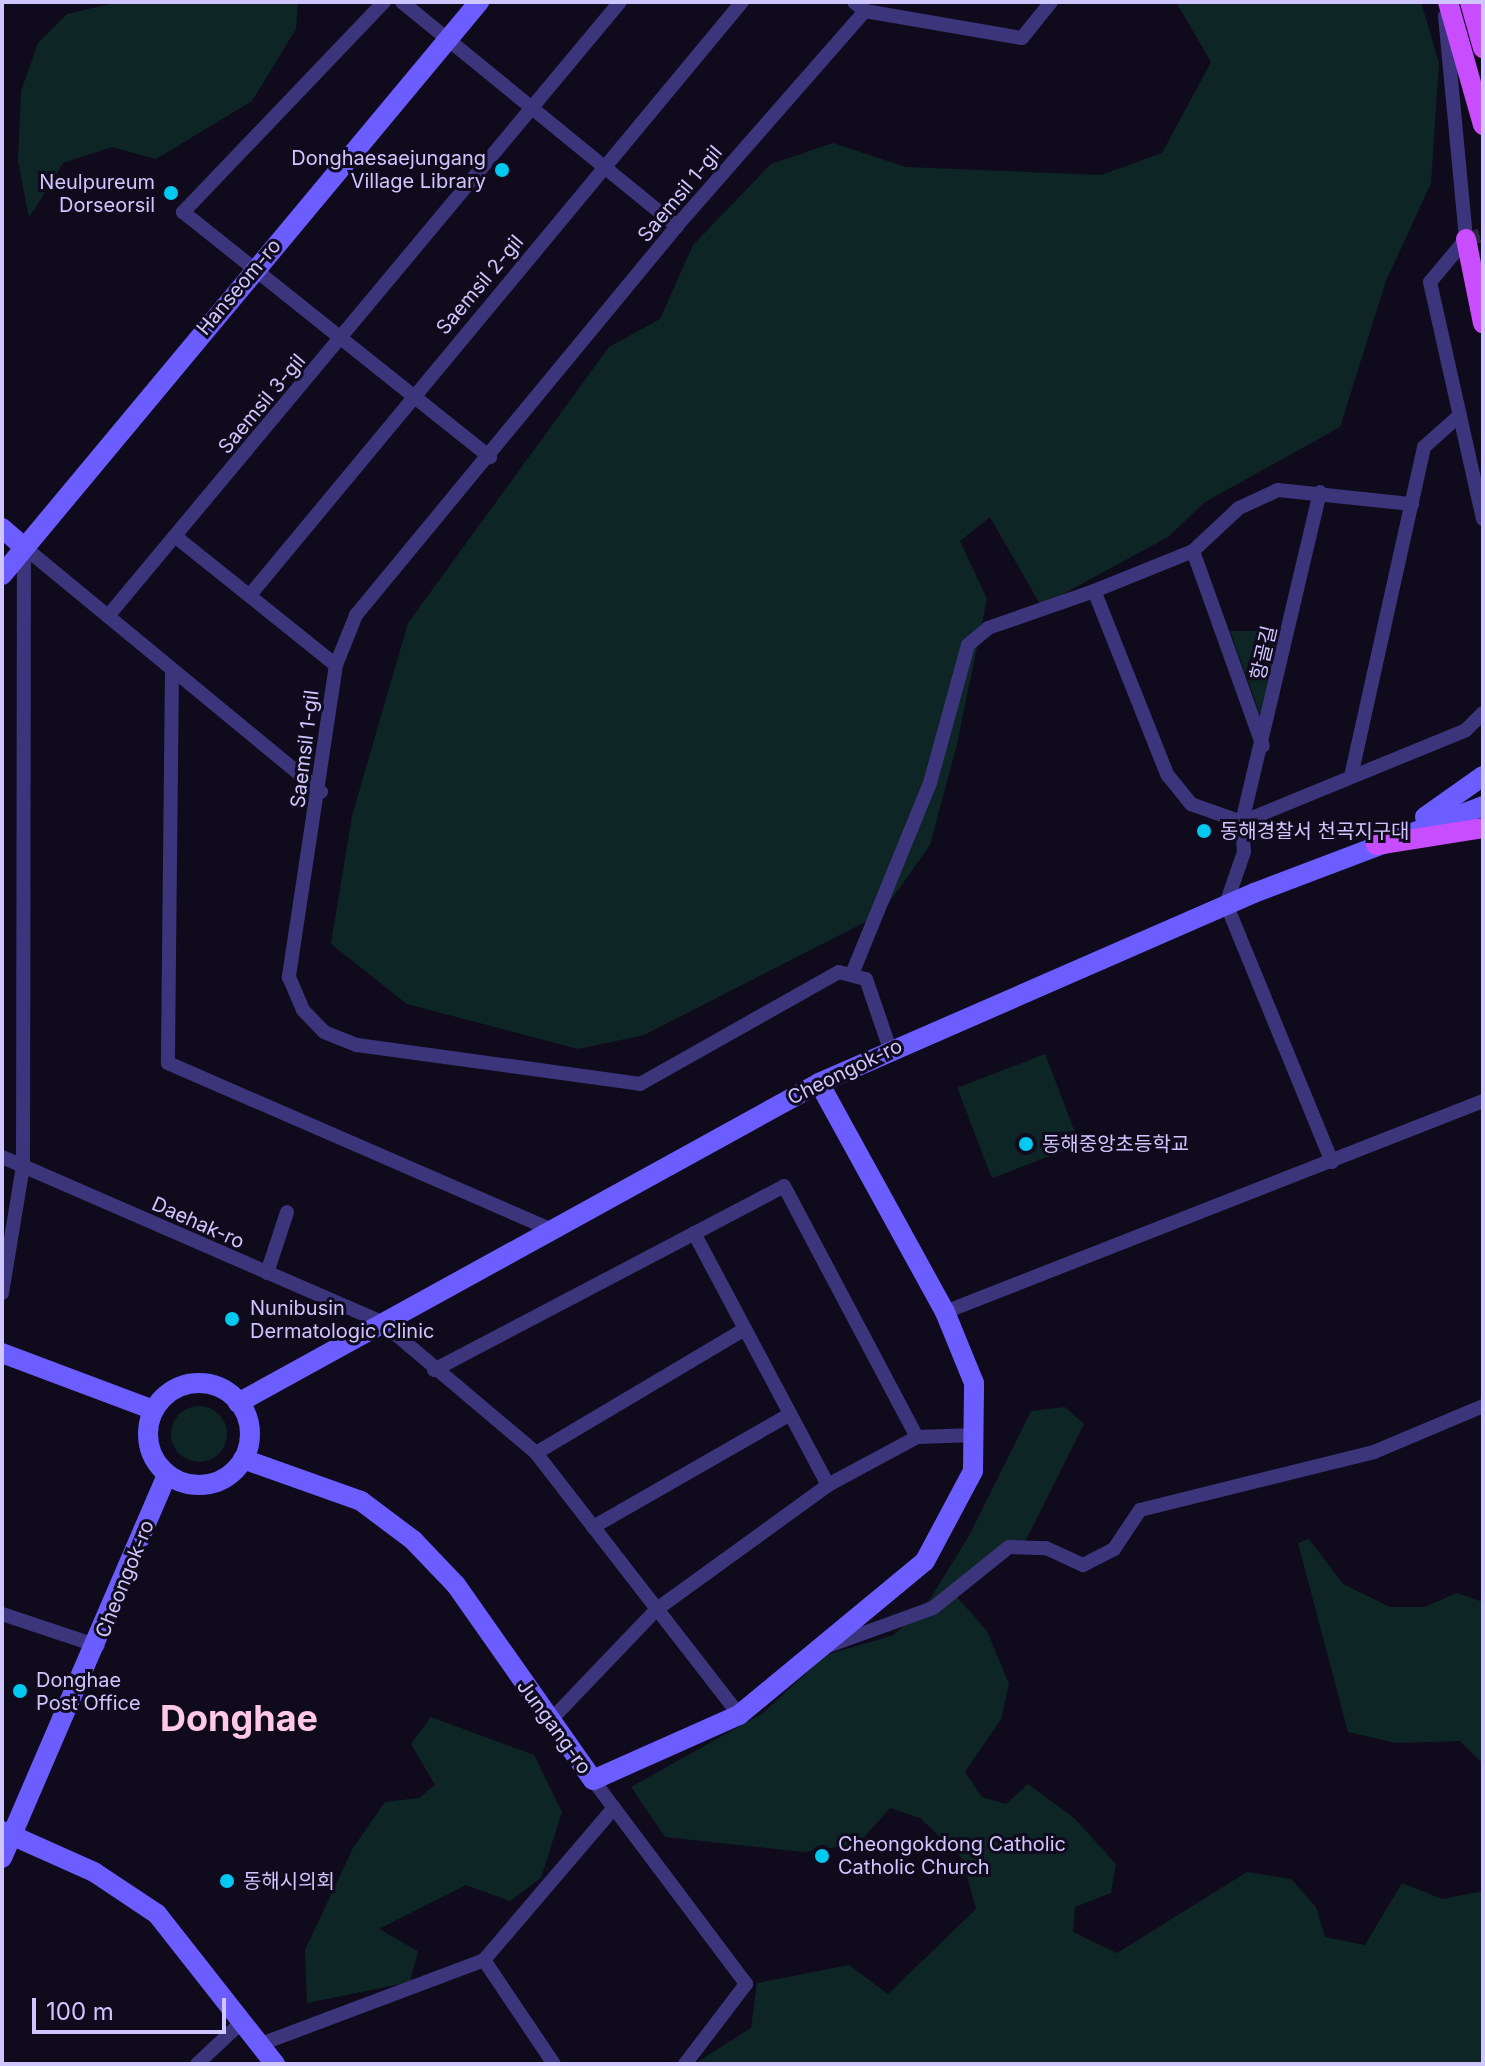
<!DOCTYPE html>
<html>
<head>
<meta charset="utf-8">
<style>
	body { margin:0 }
	#map { position:relative; width:1485px; height:2066px; overflow:hidden; background:#0f0b1c; font-family:Inter,"Noto Sans KR",sans-serif }
	div>[style] { position:absolute }
	.green>* { inset:0; background:#0e2526; transform-origin:0 0 }
	.round { border-radius:50% }
	.street-tunnel>* { height:14px; margin-top:-7px; transform-origin:0; background:repeating-linear-gradient(90deg,#2c273e 0 14px,transparent 0 21px) }
	.street>* { height:14px; margin:-7px; padding:0 7px; transform-origin:7px; border-radius:7px; background:#3c357c }
	.secondary>* { height:20px; margin:-10px; padding:0 10px; transform-origin:10px; border-radius:10px; background:#6b5dff }
	.secondary>.ring { margin:-10px; padding:0; box-sizing:content-box; background:none; border:20px solid #6b5dff; border-radius:50% }
	.primary>* { height:20px; margin:-10px; padding:0 10px; transform-origin:10px; border-radius:10px; background:#c84dff }
	.dots>* { width:22px; height:22px; translate:-50% -50%; box-sizing:border-box; border:4px solid #0f0b1c; border-radius:50% }
	span { translate:-50% -50%; white-space:nowrap; text-align:center; line-height:1.15; -webkit-text-stroke:6px #0f0b1c; paint-order:stroke }
	.poi-label { font-size:20px; color:#d0c6ff }
	.right { translate:-100% -50%; text-align:right }
	.left { translate:0 -50%; text-align:left }
	.street-label { font-size:20px; color:#d0c6ff }
	.town-label { font-size:36px; color:#ffc8e7; font-weight:700 }
	.frame { position:absolute; inset:0; border:4px solid #d0c6ff; pointer-events:none }
	.scale { position:absolute; left:32px; top:1998px; width:194px; height:36px; box-sizing:border-box; border:4px solid #d0c6ff; border-top:0; padding-left:10px; font-size:24px; line-height:28px; white-space:nowrap; color:#d0c6ff; -webkit-text-stroke:6px #0f0b1c; paint-order:stroke }
</style>
</head>
<body>
<div id="map">
	<div class="green">
		<div style="clip-path:polygon(118px 2px,298px 2px,296px 29px,252px 101px,156px 159px,112px 147px,63px 163px,29px 218px,18px 161px,21px 91px,38px 43px,67px 14px)"></div>
		<div style="clip-path:polygon(1176px 2px,1421px 2px,1439px 63px,1431px 183px,1386px 281px,1340px 427px,1205px 502px,1168px 537px,1041px 606px,990px 517px,960px 541px,987px 599px,957px 744px,930px 845px,881px 914px,644px 1035px,578px 1049px,407px 1004px,331px 944px,352px 816px,408px 623px,609px 347px,660px 319px,693px 245px,771px 164px,833px 143px,906px 167px,1101px 175px,1162px 153px,1211px 62px)"></div>
		<div style="clip-path:polygon(1230px 631px,1280px 631px,1262px 720px)"></div>
		<div style="left:1045px;top:1054px;width:97px;height:94px;rotate:69deg"></div>
		<div class="round" style="left:171px;top:1406px;width:56px;height:56px"></div>
		<div style="clip-path:polygon(1065px 1407px,1084px 1424px,1026px 1540px,955px 1595px,987px 1631px,1009px 1684px,1001px 1719px,965px 1772px,982px 1797px,1006px 1804px,1028px 1784px,1074px 1818px,1116px 1864px,1111px 1893px,1075px 1907px,1073px 1932px,1117px 1953px,1247px 1872px,1291px 1879px,1316px 1907px,1325px 1937px,1365px 1945px,1402px 1883px,1442px 1899px,1483px 1891px,1483px 2064px,694px 2064px,751px 2028px,757px 1983px,849px 1965px,888px 1994px,976px 1909px,962px 1858px,920px 1818px,890px 1808px,858px 1844px,803px 1852px,665px 1837px,631px 1787px,763px 1713px,826px 1655px,894px 1635px,930px 1599px,969px 1536px,1031px 1411px)"></div>
		<div style="clip-path:polygon(1309px 1539px,1343px 1584px,1390px 1607px,1424px 1607px,1457px 1593px,1483px 1602px,1483px 1764px,1460px 1741px,1396px 1743px,1348px 1732px,1298px 1543px)"></div>
		<div style="clip-path:polygon(431px 1717px,534px 1755px,562px 1812px,541px 1878px,510px 1901px,466px 1885px,379px 1929px,418px 1951px,410px 1982px,307px 2003px,305px 1950px,353px 1848px,385px 1802px,419px 1798px,435px 1785px,411px 1744px)"></div>
	</div>
	<div class="street-tunnel">
		<div style="left:1466px;top:239px;width:17px;rotate:-13deg"></div>
	</div>
	<div class="street">
		<div style="left:384px;top:2px;width:291px;rotate:133.7deg"></div>
		<div style="left:183px;top:212px;width:393px;rotate:38.6deg"></div>
		<div style="left:402px;top:2px;width:355px;rotate:39.2deg"></div>
		<div style="left:854px;top:2px;width:14px;rotate:39deg"></div>
		<div style="left:865px;top:11px;width:286px;rotate:131.2deg"></div>
		<div style="left:677px;top:226px;width:504px;rotate:129.53deg"></div>
		<div style="left:356px;top:615px;width:54px;rotate:111.8deg"></div>
		<div style="left:336px;top:665px;width:316px;rotate:98.6deg"></div>
		<div style="left:289px;top:977px;width:36px;rotate:67deg"></div>
		<div style="left:303px;top:1010px;width:30px;rotate:46deg"></div>
		<div style="left:324px;top:1032px;width:35px;rotate:22deg"></div>
		<div style="left:357px;top:1045px;width:286px;rotate:7.8deg"></div>
		<div style="left:640px;top:1084px;width:228px;rotate:-29.4deg"></div>
		<div style="left:839px;top:972px;width:28px;rotate:15deg"></div>
		<div style="left:866px;top:979px;width:74px;rotate:71.1deg"></div>
		<div style="left:865px;top:11px;width:159px;rotate:9.8deg"></div>
		<div style="left:1022px;top:38px;width:46px;rotate:-51.1deg"></div>
		<div style="left:1445px;top:16px;width:224px;rotate:84.6deg"></div>
		<div style="left:1466px;top:239px;width:56px;rotate:129.9deg"></div>
		<div style="left:1430px;top:282px;width:243px;rotate:77.4deg"></div>
		<div style="left:176px;top:537px;width:205px;rotate:38.7deg"></div>
		<div style="left:24px;top:547px;width:385px;rotate:39.5deg"></div>
		<div style="left:1193px;top:551px;width:207px;rotate:70.3deg"></div>
		<div style="left:250px;top:595px;width:771px;rotate:-50.32deg"></div>
		<div style="left:108px;top:616px;width:799px;rotate:-50.18deg"></div>
		<div style="left:172px;top:670px;width:393px;rotate:90.6deg"></div>
		<div style="left:168px;top:1063px;width:412px;rotate:23.5deg"></div>
		<div style="left:1352px;top:772px;width:333px;rotate:-77.5deg"></div>
		<div style="left:1424px;top:447px;width:48px;rotate:-41.6deg"></div>
		<div style="left:1242px;top:822px;width:339px;rotate:-76.7deg"></div>
		<div style="left:1242px;top:822px;width:242px;rotate:-22.3deg"></div>
		<div style="left:1466px;top:730px;width:24px;rotate:-45deg"></div>
		<div style="left:852px;top:974px;width:206px;rotate:-67.8deg"></div>
		<div style="left:930px;top:783px;width:143px;rotate:-74.6deg"></div>
		<div style="left:968px;top:645px;width:26px;rotate:-40deg"></div>
		<div style="left:988px;top:628px;width:112px;rotate:-19.2deg"></div>
		<div style="left:2px;top:1157px;width:412px;rotate:23.5deg"></div>
		<div style="left:380px;top:1321px;width:204px;rotate:40.2deg"></div>
		<div style="left:536px;top:1453px;width:331px;rotate:52.2deg"></div>
		<div style="left:1332px;top:1162px;width:279px;rotate:-112.3deg"></div>
		<div style="left:1226px;top:904px;width:55px;rotate:-70.9deg"></div>
		<div style="left:1244px;top:852px;width:30px;rotate:-94deg"></div>
		<div style="left:1242px;top:822px;width:54px;rotate:-160.6deg"></div>
		<div style="left:1191px;top:804px;width:38px;rotate:-129deg"></div>
		<div style="left:1167px;top:774px;width:197px;rotate:-111.7deg"></div>
		<div style="left:1094px;top:591px;width:107px;rotate:-22deg"></div>
		<div style="left:1193px;top:551px;width:63px;rotate:-43.1deg"></div>
		<div style="left:1239px;top:508px;width:43px;rotate:-24.8deg"></div>
		<div style="left:1278px;top:490px;width:135px;rotate:6deg"></div>
		<div style="left:694px;top:1233px;width:285px;rotate:62deg"></div>
		<div style="left:267px;top:1273px;width:64px;rotate:-71.8deg"></div>
		<div style="left:2px;top:1293px;width:129px;rotate:-80.6deg"></div>
		<div style="left:23px;top:1166px;width:619px;rotate:-89.91deg"></div>
		<div style="left:945px;top:1312px;width:578px;rotate:-21.41deg"></div>
		<div style="left:434px;top:1370px;width:395px;rotate:-27.7deg"></div>
		<div style="left:784px;top:1186px;width:284px;rotate:62.1deg"></div>
		<div style="left:536px;top:1453px;width:243px;rotate:-30.7deg"></div>
		<div style="left:593px;top:1527px;width:227px;rotate:-29.8deg"></div>
		<div style="left:2px;top:1614px;width:101px;rotate:18.4deg"></div>
		<div style="left:828px;top:1646px;width:112px;rotate:-19.9deg"></div>
		<div style="left:933px;top:1608px;width:97px;rotate:-38.8deg"></div>
		<div style="left:1009px;top:1547px;width:37px;rotate:2deg"></div>
		<div style="left:1046px;top:1548px;width:41px;rotate:24.7deg"></div>
		<div style="left:1083px;top:1565px;width:35px;rotate:-27deg"></div>
		<div style="left:1114px;top:1549px;width:47px;rotate:-56.3deg"></div>
		<div style="left:1140px;top:1510px;width:241px;rotate:-13.9deg"></div>
		<div style="left:1374px;top:1452px;width:118px;rotate:-22.9deg"></div>
		<div style="left:548px;top:1723px;width:158px;rotate:-46.3deg"></div>
		<div style="left:657px;top:1609px;width:211px;rotate:-35.9deg"></div>
		<div style="left:828px;top:1485px;width:101px;rotate:-28.3deg"></div>
		<div style="left:917px;top:1437px;width:57px;rotate:-2deg"></div>
		<div style="left:593px;top:1780px;width:255px;rotate:53.1deg"></div>
		<div style="left:746px;top:1984px;width:101px;rotate:127.3deg"></div>
		<div style="left:484px;top:1960px;width:125px;rotate:56.1deg"></div>
		<div style="left:261px;top:2044px;width:238px;rotate:-20.6deg"></div>
		<div style="left:484px;top:1960px;width:200px;rotate:-49.5deg"></div>
		<div style="left:197px;top:2064px;width:63px;rotate:-43.1deg"></div>
	</div>
	<div class="secondary">
		<div style="left:2px;top:528px;width:29px;rotate:41deg"></div>
		<div style="left:2px;top:575px;width:746px;rotate:-50.22deg"></div>
		<div style="left:1425px;top:817px;width:71px;rotate:-35.3deg"></div>
		<div style="left:2px;top:1353px;width:162px;rotate:20.6deg"></div>
		<div class="ring" style="left:148px;top:1383px;width:82px;height:82px"></div>
		<div style="left:238px;top:1403px;width:663px;rotate:-28.84deg"></div>
		<div style="left:819px;top:1083px;width:475px;rotate:-23.6deg"></div>
		<div style="left:1254px;top:893px;width:245px;rotate:-20.8deg"></div>
		<div style="left:243px;top:1459px;width:125px;rotate:19.6deg"></div>
		<div style="left:361px;top:1501px;width:65px;rotate:36.9deg"></div>
		<div style="left:413px;top:1540px;width:62px;rotate:46.3deg"></div>
		<div style="left:456px;top:1585px;width:238px;rotate:54.9deg"></div>
		<div style="left:593px;top:1780px;width:160px;rotate:-24deg"></div>
		<div style="left:739px;top:1715px;width:241px;rotate:-39.6deg"></div>
		<div style="left:925px;top:1561px;width:102px;rotate:-61.9deg"></div>
		<div style="left:973px;top:1471px;width:88px;rotate:-89.3deg"></div>
		<div style="left:974px;top:1383px;width:77px;rotate:-112.2deg"></div>
		<div style="left:945px;top:1312px;width:261px;rotate:-118.8deg"></div>
		<div style="left:2px;top:1831px;width:101px;rotate:24deg"></div>
		<div style="left:94px;top:1872px;width:76px;rotate:33.7deg"></div>
		<div style="left:157px;top:1914px;width:191px;rotate:51.8deg"></div>
		<div style="left:2px;top:1858px;width:418px;rotate:-66.7deg"></div>
	</div>
	<div class="primary">
		<div style="left:1448px;top:2px;width:128px;rotate:74.1deg"></div>
		<div style="left:1470px;top:2px;width:48px;rotate:74.2deg"></div>
		<div style="left:1466px;top:239px;width:86px;rotate:78.6deg"></div>
		<div style="left:1376px;top:845px;width:108px;rotate:-9deg"></div>
	</div>
	<div class="dots">
		<div style="left:502px;top:170px;background:#00c9f1"></div>
		<div style="left:171px;top:193px;background:#00c9f1"></div>
		<div style="left:1204px;top:831px;background:#00c9f1"></div>
		<div style="left:1026px;top:1144px;background:#00c9f1"></div>
		<div style="left:232px;top:1319px;background:#00c9f1"></div>
		<div style="left:20px;top:1691px;background:#00c9f1"></div>
		<div style="left:822px;top:1856px;background:#00c9f1"></div>
		<div style="left:227px;top:1881px;background:#00c9f1"></div>
	</div>
	<div class="poi-label">
		<span class="right" style="left:486px;top:170px">Donghaesaejungang<br>Village Library</span>
		<span class="right" style="left:155px;top:194px">Neulpureum<br>Dorseorsil</span>
		<span class="left" style="left:1220px;top:831px">동해경찰서 천곡지구대</span>
		<span class="left" style="left:1042px;top:1144px">동해중앙초등학교</span>
		<span class="left" style="left:250px;top:1320px">Nunibusin<br>Dermatologic Clinic</span>
		<span class="left" style="left:36px;top:1692px">Donghae<br>Post Office</span>
		<span class="left" style="left:838px;top:1856px">Cheongokdong Catholic<br>Catholic Church</span>
		<span class="left" style="left:243px;top:1881px">동해시의회</span>
	</div>
	<div class="street-label">
		<span style="left:680px;top:194px;rotate:-50deg">Saemsil 1-gil</span>
		<span style="left:480px;top:285px;rotate:-50deg">Saemsil 2-gil</span>
		<span style="left:239px;top:287px;rotate:-50deg">Hanseom-ro</span>
		<span style="left:262px;top:404px;rotate:-50deg">Saemsil 3-gil</span>
		<span style="left:1264px;top:653px;rotate:-77deg">항골길</span>
		<span style="left:305px;top:749px;rotate:-83deg">Saemsil 1-gil</span>
		<span style="left:845px;top:1072px;rotate:-26deg">Cheongok-ro</span>
		<span style="left:198px;top:1223px;rotate:24deg">Daehak-ro</span>
		<span style="left:125px;top:1579px;rotate:-68deg">Cheongok-ro</span>
		<span style="left:554px;top:1727px;rotate:54deg">Jungang-ro</span>
	</div>
	<div class="town-label">
		<span style="left:239px;top:1719px">Donghae</span>
	</div>
	<div class="frame"></div>
	<div class="scale">100 m</div>
</div>
</body>
</html>
